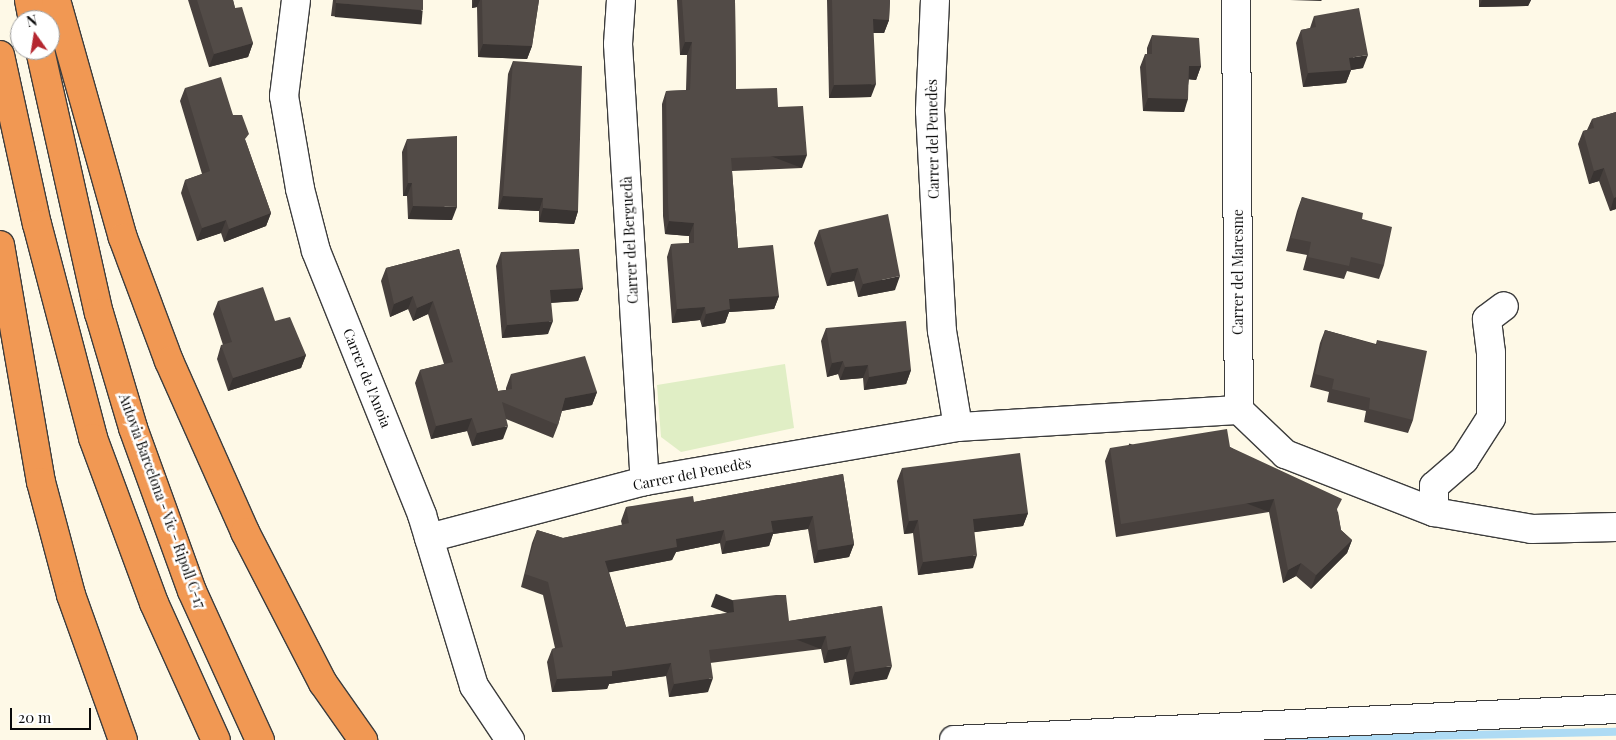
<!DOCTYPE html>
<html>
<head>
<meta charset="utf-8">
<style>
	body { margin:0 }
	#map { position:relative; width:1616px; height:740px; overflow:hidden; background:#fef9e7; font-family:"Playfair Display",serif }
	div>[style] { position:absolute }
	.pitch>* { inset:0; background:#e0eec5 }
	.stream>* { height:8px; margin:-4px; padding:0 4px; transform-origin:4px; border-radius:4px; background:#aedbf4 }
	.roads { filter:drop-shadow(1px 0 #3d3d3d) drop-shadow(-1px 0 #3d3d3d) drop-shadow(0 1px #3d3d3d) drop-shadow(0 -1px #3d3d3d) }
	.minor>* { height:28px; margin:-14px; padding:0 14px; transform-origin:14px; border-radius:14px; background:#fff }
	.highway>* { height:28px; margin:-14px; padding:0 14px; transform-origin:14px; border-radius:14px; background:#f19853 }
	.wall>* { inset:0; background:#47403d }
	.shaded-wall>* { inset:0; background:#393432; transform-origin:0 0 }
	.building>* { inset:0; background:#524b47 }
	span { translate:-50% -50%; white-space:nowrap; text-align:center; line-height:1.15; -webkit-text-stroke:5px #fff; paint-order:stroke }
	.street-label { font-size:14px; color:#0a0a0a }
	.north { position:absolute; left:10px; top:10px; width:50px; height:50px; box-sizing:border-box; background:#fff; border:1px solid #9d9d9d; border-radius:50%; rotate:347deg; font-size:14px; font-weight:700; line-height:20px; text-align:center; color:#0a0a0a }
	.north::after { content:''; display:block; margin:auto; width:18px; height:22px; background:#b52730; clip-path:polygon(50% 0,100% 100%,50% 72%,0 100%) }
	.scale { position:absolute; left:10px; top:708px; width:81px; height:22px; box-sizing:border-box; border:2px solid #0a0a0a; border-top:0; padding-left:6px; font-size:15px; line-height:18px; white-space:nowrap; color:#0a0a0a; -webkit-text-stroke:4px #fff; paint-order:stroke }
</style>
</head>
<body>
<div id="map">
	<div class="pitch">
		<div style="clip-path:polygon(785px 364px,794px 428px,681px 452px,661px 437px,657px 385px)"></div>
	</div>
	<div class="stream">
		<div style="left:1275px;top:739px;width:341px;rotate:-1.2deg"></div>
	</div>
	<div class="roads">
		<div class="minor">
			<div style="left:296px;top:0;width:97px;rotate:97.1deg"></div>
			<div style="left:284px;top:96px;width:94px;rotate:80.2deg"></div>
			<div style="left:300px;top:189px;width:64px;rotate:75.5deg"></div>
			<div style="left:316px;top:251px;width:284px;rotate:68.1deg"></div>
			<div style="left:422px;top:515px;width:179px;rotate:73.1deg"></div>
			<div style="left:474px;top:686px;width:65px;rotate:56.3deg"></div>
			<div style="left:621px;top:0;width:44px;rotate:93.9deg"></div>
			<div style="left:618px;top:44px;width:438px;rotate:86.5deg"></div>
			<div style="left:935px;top:0;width:111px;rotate:92.6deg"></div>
			<div style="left:930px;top:111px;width:220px;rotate:86.9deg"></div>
			<div style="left:942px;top:331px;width:97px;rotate:80.5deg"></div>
			<div style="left:1236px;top:0;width:410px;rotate:89.6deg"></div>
			<div style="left:1239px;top:410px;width:64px;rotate:43.7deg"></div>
			<div style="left:1285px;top:454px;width:160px;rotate:21.3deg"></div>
			<div style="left:1434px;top:512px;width:99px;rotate:9.8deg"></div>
			<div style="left:1532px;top:529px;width:84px;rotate:-1.4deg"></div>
			<div style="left:1434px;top:512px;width:26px;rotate:-90deg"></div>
			<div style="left:1434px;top:486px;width:40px;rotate:-41deg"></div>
			<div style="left:1464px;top:460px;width:50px;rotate:-57.3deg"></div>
			<div style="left:1491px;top:418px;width:65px;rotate:-90deg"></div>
			<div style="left:1491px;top:353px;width:34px;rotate:-97deg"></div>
			<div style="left:1487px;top:319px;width:21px;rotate:-37deg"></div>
			<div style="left:429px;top:538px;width:223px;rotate:-14.8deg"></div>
			<div style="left:645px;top:481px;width:318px;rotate:-9.8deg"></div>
			<div style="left:958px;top:427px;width:282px;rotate:-3.5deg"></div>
			<div style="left:954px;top:740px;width:663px;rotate:-2.68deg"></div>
		</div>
		<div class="highway">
			<div style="left:29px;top:0;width:20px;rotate:79deg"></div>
			<div style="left:56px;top:0;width:247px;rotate:74.3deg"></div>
			<div style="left:123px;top:238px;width:131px;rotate:69.5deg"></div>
			<div style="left:169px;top:361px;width:187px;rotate:66deg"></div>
			<div style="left:245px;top:532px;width:170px;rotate:62.7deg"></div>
			<div style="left:323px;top:683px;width:70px;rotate:54.9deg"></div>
			<div style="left:40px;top:50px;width:270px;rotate:77.4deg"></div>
			<div style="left:99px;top:313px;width:120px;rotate:73.5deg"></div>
			<div style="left:133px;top:428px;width:173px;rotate:70.1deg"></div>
			<div style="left:192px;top:591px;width:164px;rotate:65.5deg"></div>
			<div style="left:0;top:55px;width:173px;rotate:77.7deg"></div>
			<div style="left:37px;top:224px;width:221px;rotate:75.3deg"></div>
			<div style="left:93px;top:438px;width:176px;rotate:69.7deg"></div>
			<div style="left:154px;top:603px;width:150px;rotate:65.7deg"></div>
			<div style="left:0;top:245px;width:241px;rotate:80.2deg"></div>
			<div style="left:41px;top:482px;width:117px;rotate:75.1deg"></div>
			<div style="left:71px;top:595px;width:154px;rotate:70.3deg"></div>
		</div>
	</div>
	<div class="wall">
		<div style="clip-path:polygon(188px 0,233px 0,235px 8px,253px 43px,248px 57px,209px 67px)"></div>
		<div style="clip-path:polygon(333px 0,423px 0,419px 23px,331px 16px)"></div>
		<div style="clip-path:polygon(472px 0,539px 0,532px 46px,527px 59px,478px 57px,477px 7px,472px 8px)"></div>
		<div style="clip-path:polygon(677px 0,735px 0,736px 89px,778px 107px,802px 168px,732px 171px,738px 248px,779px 296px,774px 309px,729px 312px,725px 323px,702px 327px,700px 320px,672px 323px,667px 257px,671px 244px,689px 243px,689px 236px,665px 234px,663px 216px,662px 104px,666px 91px,686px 90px,687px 55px,680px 55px)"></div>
		<div style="clip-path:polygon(827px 0,890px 0,889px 20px,884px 33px,873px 33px,871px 97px,829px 98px)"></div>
		<div style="clip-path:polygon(1479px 0,1531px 0,1528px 6px,1479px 7px)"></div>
		<div style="clip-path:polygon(1314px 16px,1363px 68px,1351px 70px,1346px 83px,1303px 87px,1296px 43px,1301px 30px,1310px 28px)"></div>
		<div style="clip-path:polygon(1152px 35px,1201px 66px,1196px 80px,1189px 79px,1184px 112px,1143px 111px,1140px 67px,1145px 54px,1147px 54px,1147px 48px)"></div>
		<div style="clip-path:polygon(513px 61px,578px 211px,574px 224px,539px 222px,539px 211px,498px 209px,508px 74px)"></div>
		<div style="clip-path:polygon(185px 88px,233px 115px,246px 142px,271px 213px,266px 226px,224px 242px,221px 233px,197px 241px,181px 193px,185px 180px,202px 174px,180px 101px)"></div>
		<div style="clip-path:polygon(1616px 112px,1616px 209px,1610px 211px,1599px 181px,1589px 184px,1578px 144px,1583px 131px,1587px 130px,1592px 119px)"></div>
		<div style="clip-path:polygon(407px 139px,452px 220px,408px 219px,407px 196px,403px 196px,402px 152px)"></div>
		<div style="clip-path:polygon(1302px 197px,1362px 219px,1384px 265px,1379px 279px,1347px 271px,1344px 279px,1303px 270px,1307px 255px,1286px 251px,1297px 211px)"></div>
		<div style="clip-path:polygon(819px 230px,895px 290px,858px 297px,854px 281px,827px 286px,814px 243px)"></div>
		<div style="clip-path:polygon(459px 249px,498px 391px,506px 390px,506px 388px,511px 374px,597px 392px,592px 405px,562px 411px,558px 425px,553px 438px,506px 419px,503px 439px,472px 446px,467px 431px,431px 439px,415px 383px,420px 370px,444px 364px,428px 314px,413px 321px,408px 309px,390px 317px,381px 281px,386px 268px)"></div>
		<div style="clip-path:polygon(501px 252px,583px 288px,578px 301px,551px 303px,548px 334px,502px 338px,496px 266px)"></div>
		<div style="clip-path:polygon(218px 301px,275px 321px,306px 355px,301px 368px,228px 391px,217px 359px,221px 345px,223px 345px,213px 314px)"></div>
		<div style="clip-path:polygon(826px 328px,911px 370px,906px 384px,864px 390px,863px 378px,840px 380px,838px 374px,827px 377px,821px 341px)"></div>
		<div style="clip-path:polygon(1325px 330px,1376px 344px,1377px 340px,1413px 420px,1408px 433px,1364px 422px,1366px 411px,1327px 402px,1329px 392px,1310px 387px,1320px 343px)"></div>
		<div style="clip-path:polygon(1230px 447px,1338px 512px,1341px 530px,1352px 540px,1347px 553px,1311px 589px,1296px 576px,1283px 583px,1269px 512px,1116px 537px,1105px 461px,1110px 448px)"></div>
		<div style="clip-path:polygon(902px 468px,1028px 513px,1023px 526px,974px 532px,973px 568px,918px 575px,913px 533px,904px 534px,897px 481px)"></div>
		<div style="clip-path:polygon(843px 474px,854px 544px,849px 557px,814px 563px,808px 529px,773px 534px,769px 546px,722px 554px,720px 543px,676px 552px,672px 560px,609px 572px,626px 627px,728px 613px,733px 600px,789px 621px,882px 606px,887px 679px,850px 685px,846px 659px,824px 663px,821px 649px,710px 663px,708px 692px,669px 697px,666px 676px,609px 684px,607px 689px,552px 692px,547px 662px,552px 649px,555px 648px,543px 595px,521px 587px,532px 543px,537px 530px,563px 538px,622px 525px,621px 521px,626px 507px,694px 502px)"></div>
	</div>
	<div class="shaded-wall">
		<div style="clip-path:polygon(474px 0,480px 0,477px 7px,472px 8px)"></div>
		<div style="clip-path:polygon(1290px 0,1322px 0,1321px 1px)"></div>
		<div style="clip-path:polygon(1482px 0,1531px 0,1528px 6px,1479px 7px)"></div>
		<div style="left:336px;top:3px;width:87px;height:14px;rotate:5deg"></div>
		<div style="clip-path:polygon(873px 19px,889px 20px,884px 33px,868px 33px)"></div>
		<div style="clip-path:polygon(685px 42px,692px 42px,687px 55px,680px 55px)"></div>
		<div style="clip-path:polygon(253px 43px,248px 57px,209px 67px,214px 54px)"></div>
		<div style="clip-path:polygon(483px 44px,532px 46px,527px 59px,478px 57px)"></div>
		<div style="clip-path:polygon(1368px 55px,1363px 68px,1351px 70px,1346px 83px,1303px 87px,1308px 73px,1349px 58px)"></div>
		<div style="clip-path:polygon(1189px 66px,1201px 66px,1196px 80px,1184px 79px)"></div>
		<div style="clip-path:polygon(876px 84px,871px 97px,829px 98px,834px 85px)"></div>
		<div style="clip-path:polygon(1148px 98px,1188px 99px,1184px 112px,1143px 111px)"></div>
		<div style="left:807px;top:155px;width:14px;height:76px;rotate:111deg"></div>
		<div style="clip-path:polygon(1604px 168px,1599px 181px,1589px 184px,1594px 171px)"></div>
		<div style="clip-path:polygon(408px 183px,412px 183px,407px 196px,403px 196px)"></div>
		<div style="clip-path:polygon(503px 196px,543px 198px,539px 211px,498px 209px)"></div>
		<div style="clip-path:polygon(1616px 197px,1616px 209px,1610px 211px,1614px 198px)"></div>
		<div style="clip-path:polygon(413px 206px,457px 207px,452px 220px,408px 219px)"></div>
		<div style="clip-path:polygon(543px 208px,578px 211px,574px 224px,539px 222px)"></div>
		<div style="clip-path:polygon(271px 213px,266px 226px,224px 242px,229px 229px)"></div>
		<div style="clip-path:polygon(226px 220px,221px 233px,197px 241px,202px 228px)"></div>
		<div style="clip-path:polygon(669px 221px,694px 223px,689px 236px,665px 234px)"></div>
		<div style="clip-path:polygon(858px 268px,854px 281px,827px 286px,832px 273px)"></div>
		<div style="clip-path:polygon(900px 276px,895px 290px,858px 297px,863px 284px)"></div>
		<div style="clip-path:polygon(583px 288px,578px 301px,545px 303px,550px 290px)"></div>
		<div style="clip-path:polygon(413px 296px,408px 309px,390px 317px,394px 304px)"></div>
		<div style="clip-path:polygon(779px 296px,774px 309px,729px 312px,725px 323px,702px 327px,706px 314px,729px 299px)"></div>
		<div style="clip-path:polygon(433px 301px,428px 314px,413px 321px,417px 308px)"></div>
		<div style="clip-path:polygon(705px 307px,700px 320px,672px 323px,677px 309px)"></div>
		<div style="clip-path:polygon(553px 321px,548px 334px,502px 338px,507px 325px)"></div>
		<div style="clip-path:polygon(306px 355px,301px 368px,228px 391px,233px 378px)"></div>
		<div style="clip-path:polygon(843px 361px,838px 374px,827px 377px,832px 363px)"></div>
		<div style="clip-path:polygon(868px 365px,863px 378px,840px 380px,845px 367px)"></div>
		<div style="clip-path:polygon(911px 370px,906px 384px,864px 390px,869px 377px)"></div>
		<div style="clip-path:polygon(597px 392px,592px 405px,561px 411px,565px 398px)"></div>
		<div style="clip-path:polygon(472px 418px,467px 431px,431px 439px,436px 426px)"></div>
		<div style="clip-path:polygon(508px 426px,503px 439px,472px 446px,477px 433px)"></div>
		<div style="left:1274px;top:499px;width:14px;height:155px;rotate:111deg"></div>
		<div style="clip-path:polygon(1028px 513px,1023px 526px,968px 533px,973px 519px)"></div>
		<div style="clip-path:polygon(813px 516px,808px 529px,773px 534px,769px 546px,722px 554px,726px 541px,771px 521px)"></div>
		<div style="clip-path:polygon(918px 520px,913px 533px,904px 534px,909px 521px)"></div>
		<div style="clip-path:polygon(724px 530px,720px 543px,676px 552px,672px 560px,601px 574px,605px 561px,676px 539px)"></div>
		<div style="clip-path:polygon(1352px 540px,1347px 553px,1311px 589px,1316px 575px)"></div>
		<div style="clip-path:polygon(854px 544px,849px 557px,814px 563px,818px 550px)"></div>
		<div style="clip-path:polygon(977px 555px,973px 568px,918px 575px,923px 562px)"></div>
		<div style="clip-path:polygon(1301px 563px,1296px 576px,1283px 583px,1288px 570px)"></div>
		<div style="left:826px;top:636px;width:14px;height:118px;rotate:111deg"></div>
		<div style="clip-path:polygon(851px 646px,846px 659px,824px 663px,828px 650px)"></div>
		<div style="clip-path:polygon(671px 663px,666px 676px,609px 684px,607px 689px,552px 692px,557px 679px)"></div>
		<div style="clip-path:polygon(892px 666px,887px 679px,850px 685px,855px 672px)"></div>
		<div style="clip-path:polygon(713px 678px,708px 692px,669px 697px,674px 684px)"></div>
	</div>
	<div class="building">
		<div style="clip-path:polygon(197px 0,233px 0,235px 8px,242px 7px,253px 43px,214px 54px)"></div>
		<div style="clip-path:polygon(336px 0,423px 0,423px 10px,336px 3px)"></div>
		<div style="clip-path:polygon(482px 0,539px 0,532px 46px,483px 44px)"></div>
		<div style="clip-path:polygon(682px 0,735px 0,736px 89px,777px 88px,778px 107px,803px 106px,807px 155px,731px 158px,738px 248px,773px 245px,779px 296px,729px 299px,730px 309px,706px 314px,705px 307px,677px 309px,671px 244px,694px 243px,694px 223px,669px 221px,668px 202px,666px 91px,690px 90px,692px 42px,685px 42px)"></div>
		<div style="clip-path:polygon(832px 0,890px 0,889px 20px,873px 19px,876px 84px,834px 85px)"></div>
		<div style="clip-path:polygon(1359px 8px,1368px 55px,1349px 58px,1351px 70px,1308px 73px,1301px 30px,1316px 27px,1314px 16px)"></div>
		<div style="clip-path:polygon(1152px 35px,1199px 38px,1201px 66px,1189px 66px,1188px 99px,1148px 98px,1145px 54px,1152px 54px)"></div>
		<div style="clip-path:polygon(513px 61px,582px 66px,578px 211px,543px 208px,543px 198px,503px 196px)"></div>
		<div style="clip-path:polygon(221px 77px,233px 115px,242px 115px,249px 134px,245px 139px,271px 213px,229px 229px,226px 220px,202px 228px,185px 180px,210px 171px,185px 88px)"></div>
		<div style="clip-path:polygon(1616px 112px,1616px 197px,1614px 198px,1604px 168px,1594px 171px,1583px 131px,1594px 128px,1592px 119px)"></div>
		<div style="clip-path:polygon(457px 136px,457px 207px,413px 206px,412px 183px,408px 183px,407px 139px)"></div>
		<div style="clip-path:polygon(1302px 197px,1363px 213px,1362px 219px,1392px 227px,1384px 265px,1351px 257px,1349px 266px,1308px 257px,1311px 242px,1291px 238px)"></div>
		<div style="clip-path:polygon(888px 214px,900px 276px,863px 284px,858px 268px,832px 273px,819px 230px)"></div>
		<div style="clip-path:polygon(459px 249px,498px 391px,512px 389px,511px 374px,585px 356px,597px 392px,565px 398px,558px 425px,502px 402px,508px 426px,477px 433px,472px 418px,436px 426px,420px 370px,453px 362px,433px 301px,417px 308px,413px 296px,394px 304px,386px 268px)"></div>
		<div style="clip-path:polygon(579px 249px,583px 288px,550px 290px,553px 321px,507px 325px,501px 252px)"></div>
		<div style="clip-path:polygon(263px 287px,275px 321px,290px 317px,306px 355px,233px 378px,221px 345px,232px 342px,218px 301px)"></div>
		<div style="clip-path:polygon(906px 321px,911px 370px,869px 377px,868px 365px,845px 367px,843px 361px,832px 363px,826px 328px)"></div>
		<div style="clip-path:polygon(1325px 330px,1377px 345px,1377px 340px,1427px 351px,1413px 420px,1369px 409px,1370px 398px,1332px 389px,1334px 379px,1315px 374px)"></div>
		<div style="clip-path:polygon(1227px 429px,1230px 447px,1342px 499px,1337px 509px,1341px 530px,1352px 540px,1316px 575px,1301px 563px,1288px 570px,1274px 499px,1121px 524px,1110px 448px)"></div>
		<div style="clip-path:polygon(1020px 453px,1028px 513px,973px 519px,977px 555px,923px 562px,918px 520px,909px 521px,902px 468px)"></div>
		<div style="clip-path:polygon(843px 474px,854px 544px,818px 550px,813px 516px,771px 521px,773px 532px,726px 541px,724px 530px,676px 539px,677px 547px,605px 561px,626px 627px,734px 612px,733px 600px,776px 595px,786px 595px,789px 621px,882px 606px,892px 666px,855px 672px,851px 646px,828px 650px,826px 636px,709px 650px,713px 678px,674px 684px,671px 663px,612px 671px,612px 676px,557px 679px,552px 649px,563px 647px,548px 582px,525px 574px,537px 530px,563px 538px,629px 523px,626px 507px,693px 496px,694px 502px)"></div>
	</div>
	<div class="street-label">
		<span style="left:933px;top:139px;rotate:-91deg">Carrer del Penedès</span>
		<span style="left:630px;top:240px;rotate:-93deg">Carrer del Berguedà</span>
		<span style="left:1238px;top:272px;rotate:-90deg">Carrer del Maresme</span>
		<span style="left:367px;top:378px;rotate:68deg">Carrer de l'Anoia</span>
		<span style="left:692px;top:474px;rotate:-11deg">Carrer del Penedès</span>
		<span style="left:162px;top:501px;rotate:70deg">Autovia Barcelona - Vic - Ripoll C-17</span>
	</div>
	<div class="north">N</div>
	<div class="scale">20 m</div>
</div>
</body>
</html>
